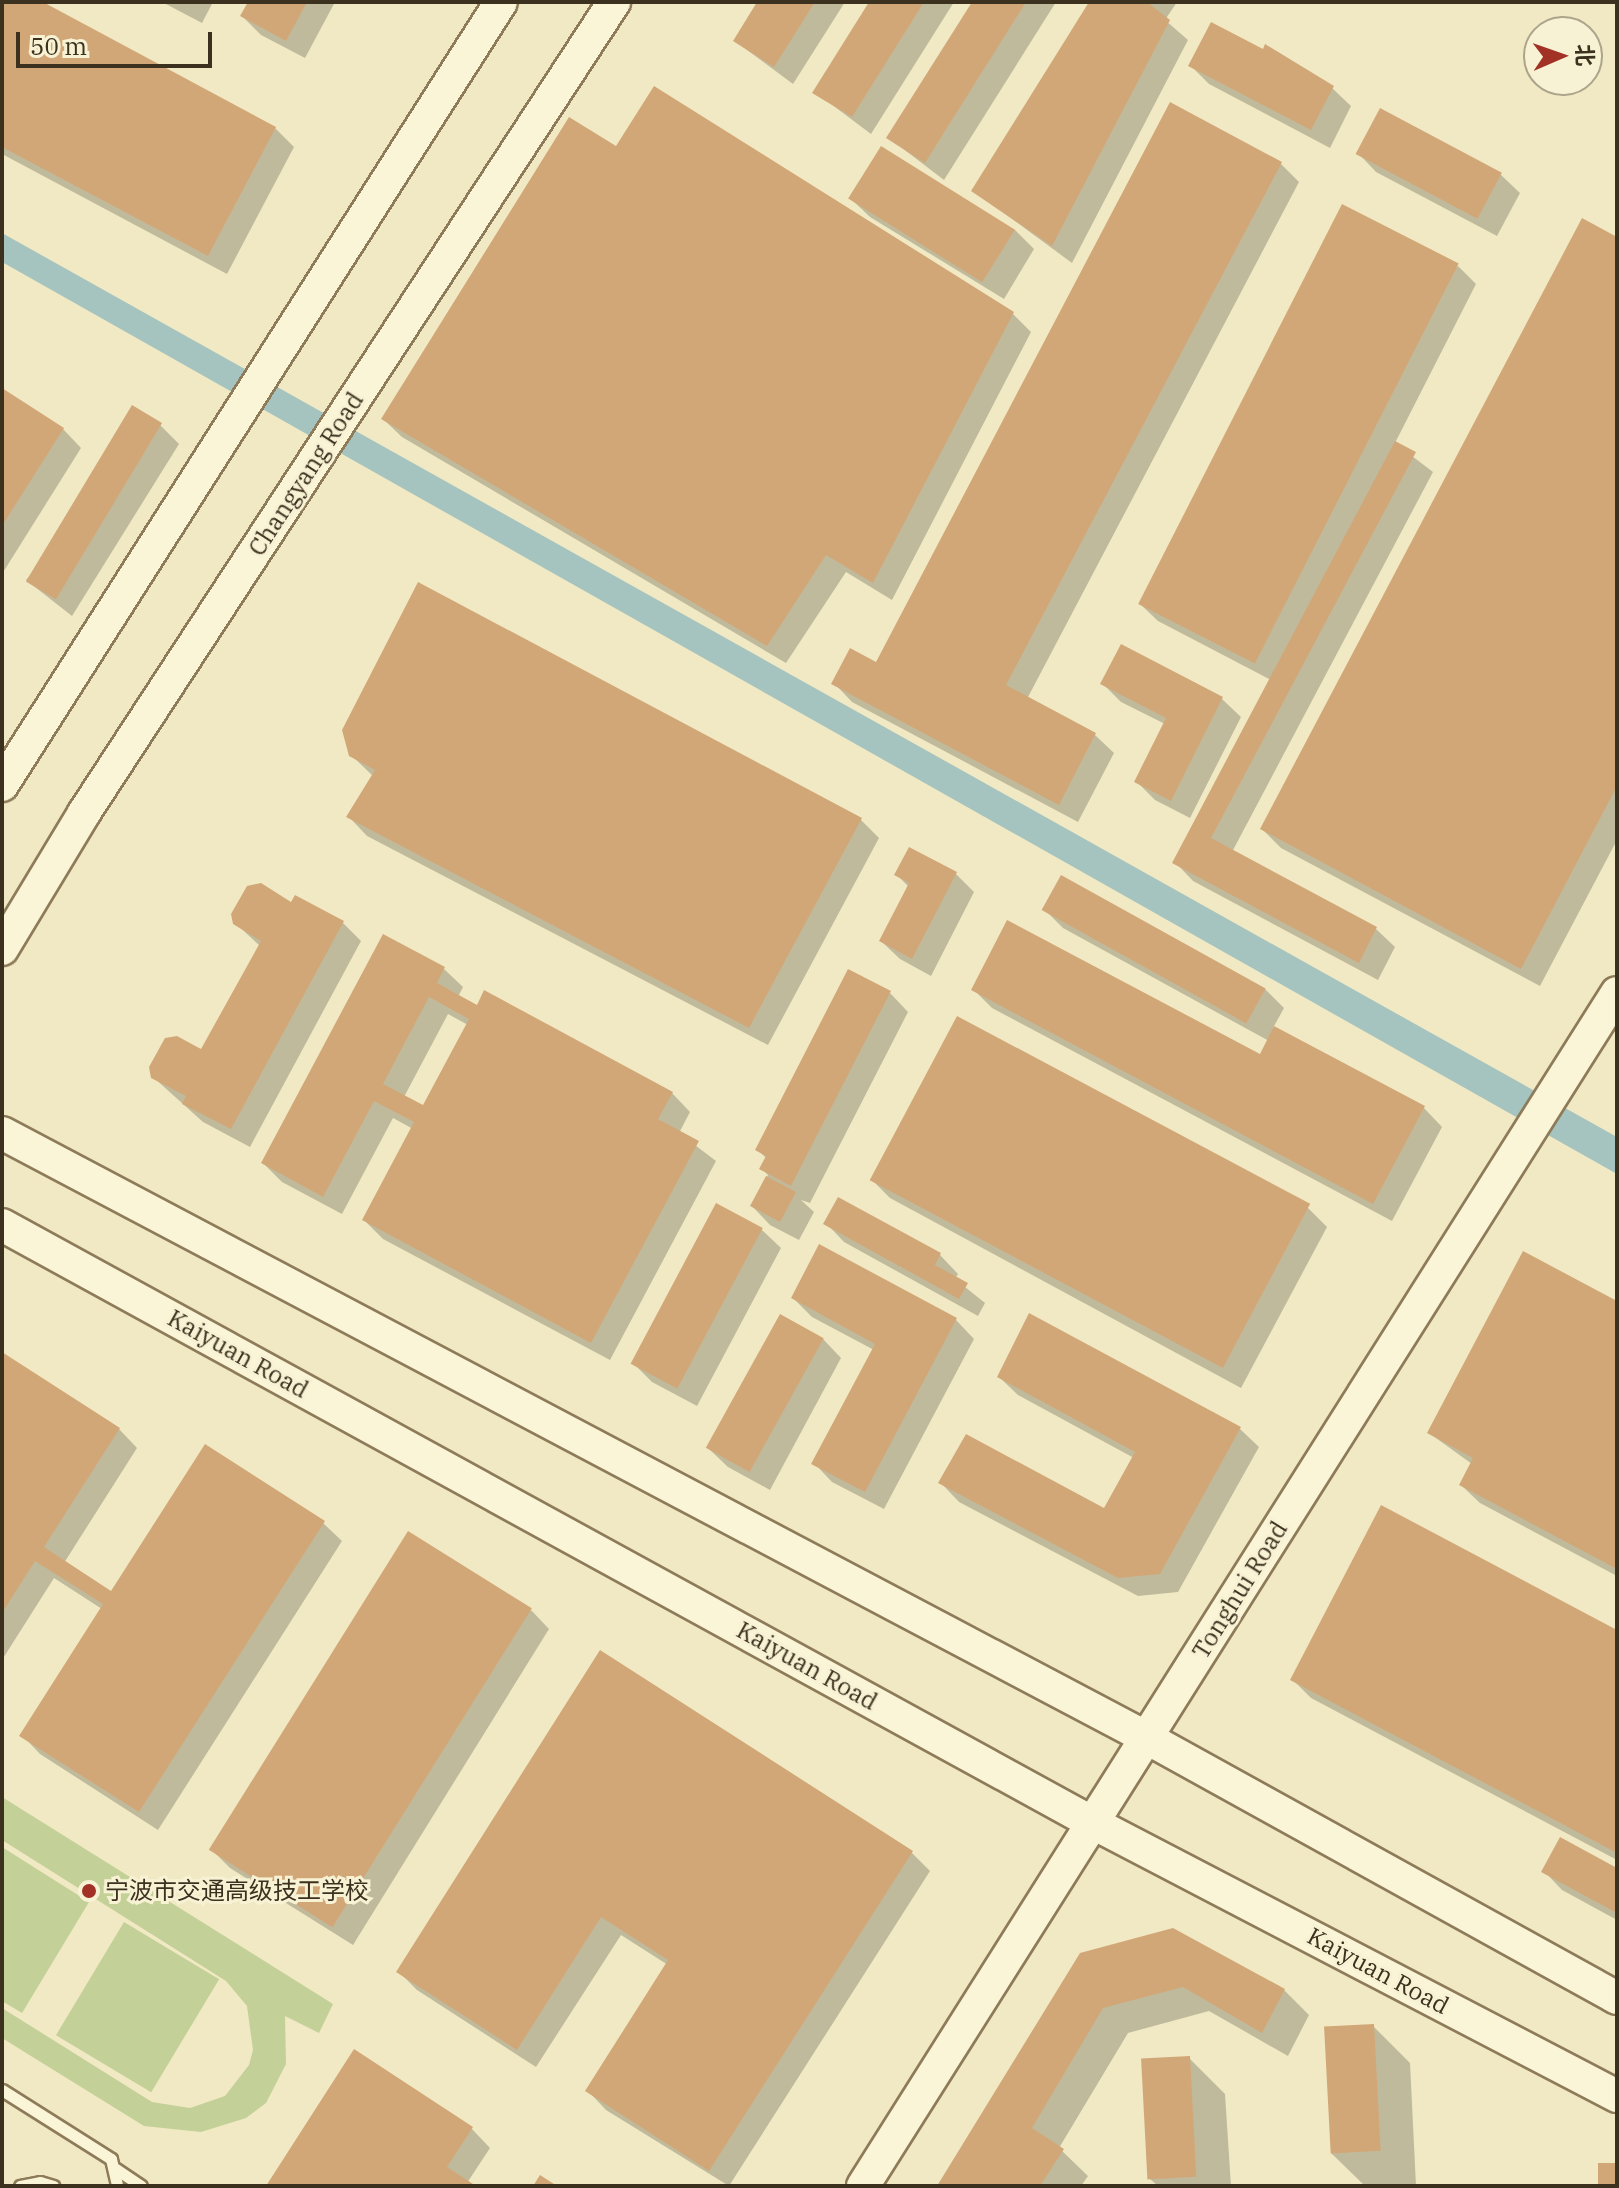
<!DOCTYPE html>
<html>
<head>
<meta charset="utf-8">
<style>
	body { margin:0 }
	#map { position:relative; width:1619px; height:2188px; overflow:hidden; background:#f1e9c4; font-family:"IBM Plex Serif","Noto Sans SC",serif }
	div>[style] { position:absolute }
	.green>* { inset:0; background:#c3d097; transform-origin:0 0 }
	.water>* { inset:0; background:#a6c4bf }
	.shadow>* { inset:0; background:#0003 }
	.building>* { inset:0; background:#d2a778; transform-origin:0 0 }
	.roads { filter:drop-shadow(2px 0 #8d7b59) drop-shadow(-2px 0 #8d7b59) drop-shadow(0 2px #8d7b59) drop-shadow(0 -2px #8d7b59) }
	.lane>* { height:11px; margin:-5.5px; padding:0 5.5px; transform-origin:5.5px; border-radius:5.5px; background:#fbf5d8 }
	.secondary>* { height:32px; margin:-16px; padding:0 16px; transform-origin:16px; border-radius:16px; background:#fbf5d8 }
	.dots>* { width:22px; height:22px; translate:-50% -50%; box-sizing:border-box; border:4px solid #f8f2d5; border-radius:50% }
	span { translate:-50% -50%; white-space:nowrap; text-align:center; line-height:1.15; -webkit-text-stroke:6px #f8f2d5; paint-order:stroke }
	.street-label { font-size:24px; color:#3c301e }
	.poi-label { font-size:24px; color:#3c301e }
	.left { translate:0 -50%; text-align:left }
	.frame { position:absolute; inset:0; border:4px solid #3c301e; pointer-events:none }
	.north { position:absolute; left:1523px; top:16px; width:80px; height:80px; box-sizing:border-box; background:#f8f2d5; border:2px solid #ada48c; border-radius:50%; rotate:88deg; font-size:22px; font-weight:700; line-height:32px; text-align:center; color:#3c301e }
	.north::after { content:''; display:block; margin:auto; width:28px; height:36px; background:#a13225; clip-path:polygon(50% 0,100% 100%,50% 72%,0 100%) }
	.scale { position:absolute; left:16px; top:32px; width:196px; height:36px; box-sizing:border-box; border:4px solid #3c301e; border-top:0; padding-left:10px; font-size:24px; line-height:28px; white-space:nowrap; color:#3c301e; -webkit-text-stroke:6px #f8f2d5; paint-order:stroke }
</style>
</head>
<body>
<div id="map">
	<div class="green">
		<div style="clip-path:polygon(2px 1797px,333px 2004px,319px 2033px,285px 2016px,286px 2064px,266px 2103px,246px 2118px,201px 2132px,144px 2126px,2px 2038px,2px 2008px,152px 2102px,190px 2108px,225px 2096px,249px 2065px,253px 2050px,247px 2006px,226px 1981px,2px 1840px)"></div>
		<div style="clip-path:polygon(2px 1847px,89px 1902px,22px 2013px,2px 2001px)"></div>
		<div style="left:124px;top:1922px;width:111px;height:132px;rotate:31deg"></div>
	</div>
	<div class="water">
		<div style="clip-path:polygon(2px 233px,1617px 1137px,1617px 1174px,2px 262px)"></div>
	</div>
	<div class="shadow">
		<div style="clip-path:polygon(2px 2px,39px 2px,275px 128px,294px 147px,227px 274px,2px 154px)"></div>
		<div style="clip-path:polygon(162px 2px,213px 2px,202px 23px)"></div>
		<div style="clip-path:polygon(250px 2px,335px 2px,305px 58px,261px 35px,242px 16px)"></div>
		<div style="clip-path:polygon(760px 2px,845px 2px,793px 84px,735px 41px)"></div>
		<div style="clip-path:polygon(871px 2px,954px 2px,871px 134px,815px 92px)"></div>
		<div style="clip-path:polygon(974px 2px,1056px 2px,944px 180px,889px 138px)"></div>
		<div style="clip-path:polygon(1091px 2px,1177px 2px,1165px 20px,1188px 40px,1072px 263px,973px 190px)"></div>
		<div style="clip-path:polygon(1191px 66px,1332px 88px,1351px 106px,1330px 148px,1209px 84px)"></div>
		<div style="clip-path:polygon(617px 149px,1013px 314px,1031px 332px,892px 600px,846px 572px,786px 663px,402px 437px,383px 419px)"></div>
		<div style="clip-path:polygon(1358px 153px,1501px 175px,1520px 193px,1497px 236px,1376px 172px)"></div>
		<div style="clip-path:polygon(1280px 163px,1299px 182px,1027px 699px,1095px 735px,1114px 753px,1078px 822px,852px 702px,834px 683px,877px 665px)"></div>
		<div style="clip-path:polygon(851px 199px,1015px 230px,1034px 249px,1004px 299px,870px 217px)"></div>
		<div style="clip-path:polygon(1617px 239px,1617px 840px,1540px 986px,1281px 848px,1262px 829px)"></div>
		<div style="clip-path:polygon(1458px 266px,1476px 284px,1395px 443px,1433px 472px,1232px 852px,1376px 929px,1395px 947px,1378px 980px,1193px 881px,1175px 862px,1271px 680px,1158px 621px,1139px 603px)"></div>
		<div style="clip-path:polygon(2px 390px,63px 429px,81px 448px,2px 574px)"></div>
		<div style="clip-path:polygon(160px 425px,179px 444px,72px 616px,26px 580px)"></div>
		<div style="clip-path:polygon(1122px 647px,1222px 699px,1241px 717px,1190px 818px,1155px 800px,1136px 781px,1165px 724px,1121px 702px,1103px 684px)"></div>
		<div style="clip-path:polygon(351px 755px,860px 819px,879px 838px,768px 1045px,367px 836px,349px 817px,373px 776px)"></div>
		<div style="clip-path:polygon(956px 874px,974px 892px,931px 976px,900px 959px,881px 941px,909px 887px,897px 875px)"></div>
		<div style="clip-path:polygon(292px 905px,343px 923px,361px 941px,250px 1147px,203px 1122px,153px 1077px,202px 1052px,260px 946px,235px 923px)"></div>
		<div style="clip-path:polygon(1045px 910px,1265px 989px,1284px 1008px,1273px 1028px,1424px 1108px,1442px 1127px,1392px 1221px,992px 1008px,973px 989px,1261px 1057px,1269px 1041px,1063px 928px)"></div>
		<div style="clip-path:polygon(evenodd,384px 937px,444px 969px,463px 987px,458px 997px,672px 1093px,690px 1112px,679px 1133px,716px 1161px,610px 1360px,383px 1239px,364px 1220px,413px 1129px,393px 1118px,342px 1214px,282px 1182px,263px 1163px,384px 937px,448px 1014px,468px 1025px,424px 1108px,404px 1097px,448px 1014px)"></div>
		<div style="clip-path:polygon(890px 993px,908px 1012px,810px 1203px,801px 1200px,814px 1212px,799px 1240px,770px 1225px,752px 1206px,768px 1175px,762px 1169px,767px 1159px,757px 1149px)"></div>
		<div style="clip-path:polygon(872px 1180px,1308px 1208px,1327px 1227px,1241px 1388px,890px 1198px)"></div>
		<div style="clip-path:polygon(717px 1205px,762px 1230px,781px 1248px,697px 1406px,652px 1382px,633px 1363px)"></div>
		<div style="clip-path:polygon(826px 1223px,940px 1255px,958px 1274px,955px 1279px,985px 1303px,978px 1316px,844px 1242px)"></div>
		<div style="clip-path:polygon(793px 1298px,956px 1320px,974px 1339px,884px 1509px,832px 1482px,814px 1463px,874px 1350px,812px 1317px)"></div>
		<div style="clip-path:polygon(1617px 1303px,1617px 1576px,1480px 1503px,1461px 1485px,1472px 1464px,1429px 1433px)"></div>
		<div style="clip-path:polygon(1030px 1316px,1240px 1429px,1259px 1447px,1178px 1592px,1138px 1596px,959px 1502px,941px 1483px,1105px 1510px,1134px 1458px,1018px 1395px,999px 1377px)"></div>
		<div style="clip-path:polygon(823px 1339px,841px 1358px,770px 1490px,728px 1467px,709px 1449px)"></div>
		<div style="clip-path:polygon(2px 1354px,119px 1429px,137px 1448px,64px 1563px,112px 1594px,323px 1523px,342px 1541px,158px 1830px,40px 1754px,22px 1735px,102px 1609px,54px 1578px,2px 1660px)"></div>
		<div style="clip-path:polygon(531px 1610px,549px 1629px,353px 1945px,230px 1868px,212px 1850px)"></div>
		<div style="clip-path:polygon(1617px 1633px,1617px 1860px,1311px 1698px,1292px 1679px)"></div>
		<div style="clip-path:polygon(601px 1653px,911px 1852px,930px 1871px,729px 2186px,606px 2110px,588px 2091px,668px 1965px,621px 1935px,536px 2067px,417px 1990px,398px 1971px)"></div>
		<div style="clip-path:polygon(1617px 1870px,1617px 1920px,1562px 1890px,1544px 1871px)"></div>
		<div style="clip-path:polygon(1082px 1955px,1284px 1990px,1309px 2015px,1288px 2056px,1209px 2011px,1128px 2033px,1059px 2148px,1088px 2176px,1081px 2186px,939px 2186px)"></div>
		<div style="clip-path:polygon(1373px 2026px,1410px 2063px,1416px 2186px,1365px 2186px,1331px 2153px)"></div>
		<div style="clip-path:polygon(1189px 2058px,1225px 2094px,1231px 2186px,1158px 2186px,1150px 2179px)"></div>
		<div style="clip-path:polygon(472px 2129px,490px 2148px,467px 2183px,473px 2186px,268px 2186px)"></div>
	</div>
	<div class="building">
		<div style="clip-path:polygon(2px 2px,43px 2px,276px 127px,208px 256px,2px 147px)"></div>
		<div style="clip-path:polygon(248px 2px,307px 2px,286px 41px,240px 16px)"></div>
		<div style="clip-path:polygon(757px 2px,815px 2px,774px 67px,733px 41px)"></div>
		<div style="clip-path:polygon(869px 2px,924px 2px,852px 117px,812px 93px)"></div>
		<div style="clip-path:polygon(972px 2px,1026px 2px,925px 163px,886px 138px)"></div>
		<div style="clip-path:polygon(1089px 2px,1147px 2px,1170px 20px,1052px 246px,971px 191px)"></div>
		<div style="clip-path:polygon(1211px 22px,1263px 49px,1265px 44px,1334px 86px,1311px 130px,1188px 66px)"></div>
		<div style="clip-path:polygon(654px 86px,1014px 312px,873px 583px,826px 555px,767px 646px,381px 419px,569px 117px,616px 146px)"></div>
		<div style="clip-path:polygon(1170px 102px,1282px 162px,1006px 685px,1096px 733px,1059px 805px,831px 684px,850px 648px,876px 662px)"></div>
		<div style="left:1380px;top:108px;width:138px;height:52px;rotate:28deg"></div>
		<div style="left:881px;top:146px;width:158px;height:62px;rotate:32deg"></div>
		<div style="left:1342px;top:204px;width:131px;height:449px;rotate:27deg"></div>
		<div style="clip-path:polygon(1582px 218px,1617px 237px,1617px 786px,1521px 969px,1260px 829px)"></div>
		<div style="clip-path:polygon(2px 388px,64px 428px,2px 526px)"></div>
		<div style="left:132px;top:405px;width:35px;height:206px;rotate:31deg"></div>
		<div style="clip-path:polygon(1395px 441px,1416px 452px,1211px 838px,1377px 927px,1359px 963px,1172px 863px)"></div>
		<div style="clip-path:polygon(418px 582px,862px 818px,749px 1028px,346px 817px,375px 770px,349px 756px,342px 730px)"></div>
		<div style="clip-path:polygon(1121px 644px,1223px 697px,1171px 801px,1134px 782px,1166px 718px,1100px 684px)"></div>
		<div style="clip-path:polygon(909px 847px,957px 872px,912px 959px,879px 941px,909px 883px,894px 875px)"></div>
		<div style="left:1061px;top:875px;width:234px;height:40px;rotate:29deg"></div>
		<div style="clip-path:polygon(261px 883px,291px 902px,295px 895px,344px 921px,231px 1129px,182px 1104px,186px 1096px,151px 1078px,149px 1067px,165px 1038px,177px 1036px,201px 1049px,261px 941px,233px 924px,231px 914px,247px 886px)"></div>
		<div style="clip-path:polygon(1007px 920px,1260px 1054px,1274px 1026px,1425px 1106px,1373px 1204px,971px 990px)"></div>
		<div style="clip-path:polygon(evenodd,383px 934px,445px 967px,437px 983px,477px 1005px,484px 990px,673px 1092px,658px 1119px,699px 1141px,591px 1343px,362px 1220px,414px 1122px,374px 1101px,323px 1197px,261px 1163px,383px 934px,429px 997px,469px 1019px,423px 1105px,383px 1084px,429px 997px)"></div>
		<div style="clip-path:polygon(848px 969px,891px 991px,791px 1186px,759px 1169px,766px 1156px,755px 1150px)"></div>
		<div style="left:957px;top:1016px;width:400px;height:186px;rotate:28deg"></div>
		<div style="left:766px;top:1176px;width:34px;height:34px;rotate:28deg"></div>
		<div style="clip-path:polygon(838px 1197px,941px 1253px,935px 1265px,968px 1283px,959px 1299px,823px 1224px)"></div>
		<div style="left:716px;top:1203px;width:53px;height:182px;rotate:28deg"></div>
		<div style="clip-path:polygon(819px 1244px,957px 1318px,865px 1492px,811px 1464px,875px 1344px,791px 1298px)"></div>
		<div style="clip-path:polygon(1523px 1251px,1617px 1301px,1617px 1569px,1459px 1485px,1473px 1458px,1427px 1433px)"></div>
		<div style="clip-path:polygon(1029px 1313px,1241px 1427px,1160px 1574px,1118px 1578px,938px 1483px,966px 1434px,1104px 1508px,1135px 1452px,997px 1377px)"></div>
		<div style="left:780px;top:1314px;width:50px;height:153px;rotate:29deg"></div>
		<div style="clip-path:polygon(2px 1352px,120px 1428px,44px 1547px,111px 1591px,205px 1444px,325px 1521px,139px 1812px,19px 1736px,103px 1604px,35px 1561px,2px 1613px)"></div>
		<div style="clip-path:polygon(1381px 1505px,1617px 1630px,1617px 1853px,1290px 1680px)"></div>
		<div style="left:408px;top:1531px;width:146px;height:376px;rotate:32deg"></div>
		<div style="clip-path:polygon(600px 1650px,913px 1851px,709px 2171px,585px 2091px,668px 1960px,601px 1917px,517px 2050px,396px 1972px)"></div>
		<div style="clip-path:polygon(1560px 1837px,1617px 1868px,1617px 1913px,1541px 1872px)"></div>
		<div style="clip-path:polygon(1173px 1928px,1285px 1989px,1262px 2033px,1183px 1987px,1103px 2008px,1032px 2128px,1064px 2149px,1040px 2186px,937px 2186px,1080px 1953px)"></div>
		<div style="left:1374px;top:2024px;width:127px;height:50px;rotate:87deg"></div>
		<div style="clip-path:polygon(354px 2049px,473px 2127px,447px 2167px,476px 2186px,266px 2186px)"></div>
		<div style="left:1190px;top:2056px;width:121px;height:49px;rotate:87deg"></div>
		<div style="left:1617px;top:2163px;width:23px;height:19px;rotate:90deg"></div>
		<div style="clip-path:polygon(540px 2175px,557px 2186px,533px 2186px)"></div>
	</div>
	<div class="roads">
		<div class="lane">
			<div style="left:2px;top:2090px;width:129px;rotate:32.3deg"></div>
			<div style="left:111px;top:2159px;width:28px;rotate:77deg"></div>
			<div style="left:116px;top:2169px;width:30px;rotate:34deg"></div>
			<div style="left:20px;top:2186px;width:20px;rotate:-11deg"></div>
			<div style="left:40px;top:2182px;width:14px;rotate:17deg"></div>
		</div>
		<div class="secondary">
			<div style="left:2px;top:785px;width:928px;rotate:-57.49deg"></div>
			<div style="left:2px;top:949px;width:159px;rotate:-58.9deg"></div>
			<div style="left:84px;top:813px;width:969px;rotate:-56.83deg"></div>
			<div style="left:2px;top:1133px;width:1295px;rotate:27.85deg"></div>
			<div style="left:1147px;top:1738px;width:537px;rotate:28.95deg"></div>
			<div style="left:2px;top:1225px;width:1244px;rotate:28.73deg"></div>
			<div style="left:1093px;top:1823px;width:591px;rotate:27.52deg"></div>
			<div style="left:863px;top:2186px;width:1411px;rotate:-57.71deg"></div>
		</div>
	</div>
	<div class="dots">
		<div style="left:89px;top:1891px;background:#a13225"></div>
	</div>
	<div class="street-label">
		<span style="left:306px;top:474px;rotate:-57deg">Changyang Road</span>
		<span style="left:238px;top:1354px;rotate:29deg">Kaiyuan Road</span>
		<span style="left:1240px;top:1590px;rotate:-58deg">Tonghui Road</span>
		<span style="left:807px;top:1666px;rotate:29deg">Kaiyuan Road</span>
		<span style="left:1378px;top:1971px;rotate:28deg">Kaiyuan Road</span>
	</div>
	<div class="poi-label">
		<span class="left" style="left:105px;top:1891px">宁波市交通高级技工学校</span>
	</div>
	<div class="frame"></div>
	<div class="north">北</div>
	<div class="scale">50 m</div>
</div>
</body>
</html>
